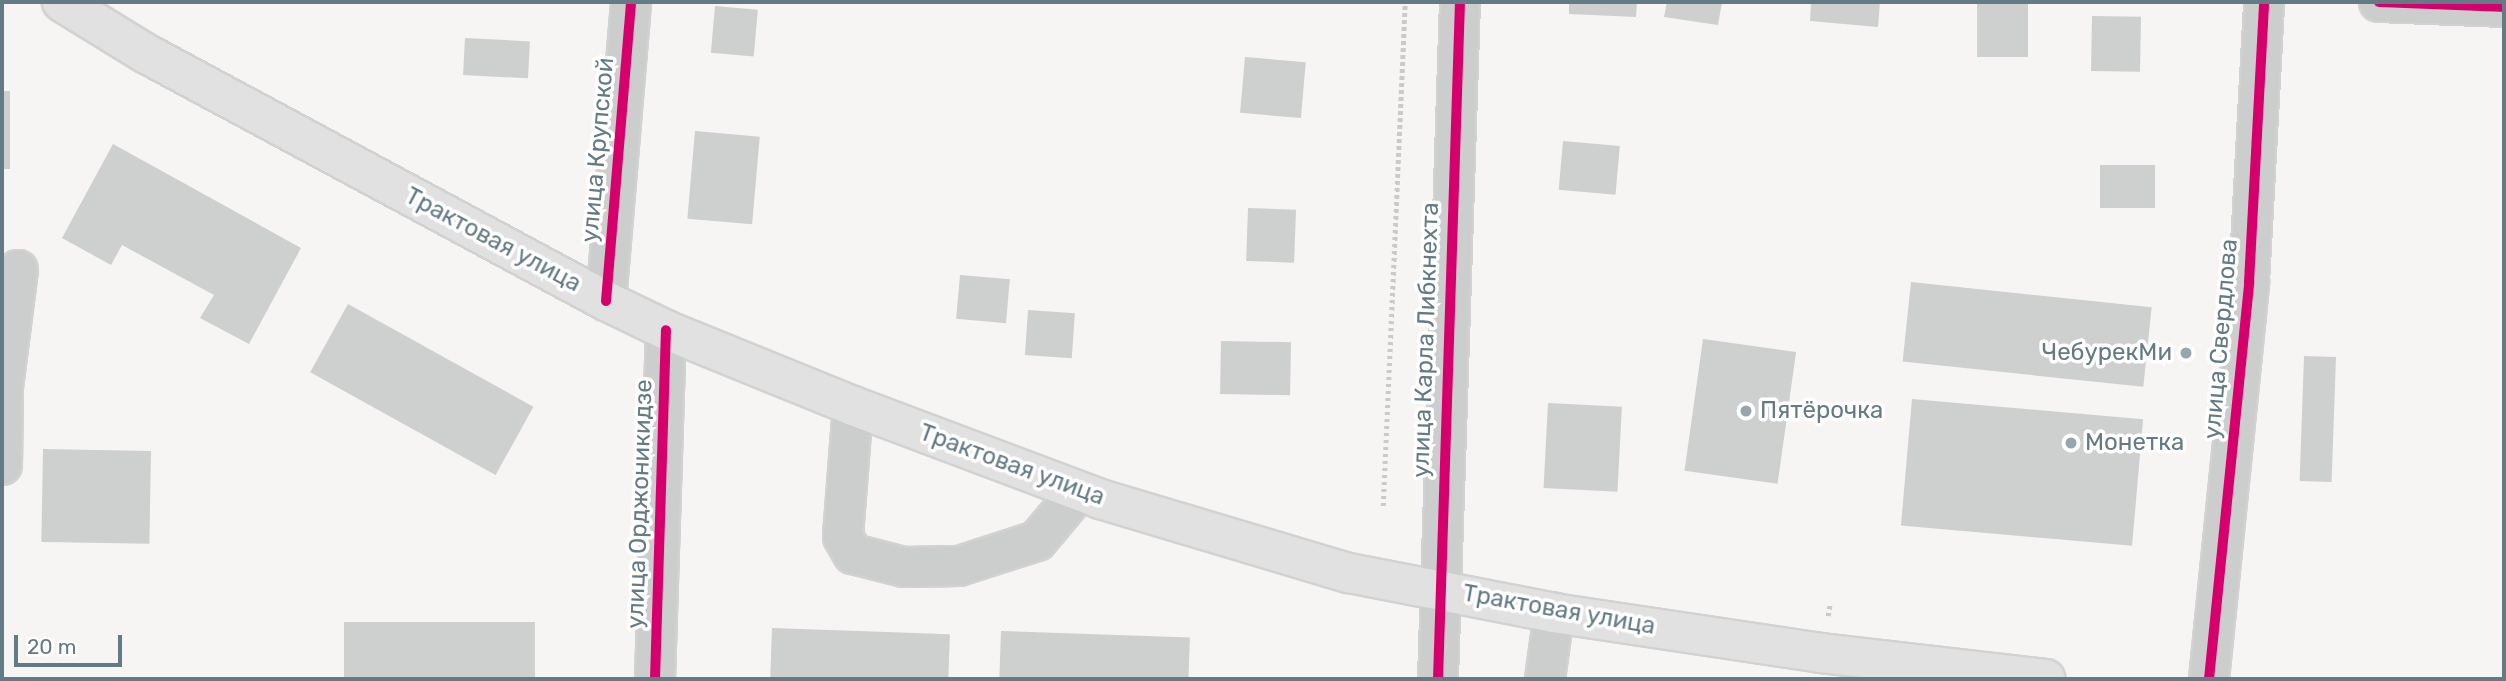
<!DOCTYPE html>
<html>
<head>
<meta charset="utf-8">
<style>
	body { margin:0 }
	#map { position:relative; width:2506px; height:681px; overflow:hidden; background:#f6f5f4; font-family:Rubik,sans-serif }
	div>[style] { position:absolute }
	.building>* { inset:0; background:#cecfcf; transform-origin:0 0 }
	.path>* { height:4.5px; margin-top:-2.25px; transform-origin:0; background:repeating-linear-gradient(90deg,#c9cacb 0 3.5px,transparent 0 7px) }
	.roads { filter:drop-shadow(2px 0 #d2d2d2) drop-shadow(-2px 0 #d2d2d2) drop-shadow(0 2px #d2d2d2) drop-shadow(0 -2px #d2d2d2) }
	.minor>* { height:38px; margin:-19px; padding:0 19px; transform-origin:19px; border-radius:19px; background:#cccdcd }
	.major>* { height:38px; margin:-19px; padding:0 19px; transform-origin:19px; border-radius:19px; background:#e0e1e0 }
	.cycleway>* { height:10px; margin:-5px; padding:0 5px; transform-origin:5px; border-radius:5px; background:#d6006c }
	.dots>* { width:19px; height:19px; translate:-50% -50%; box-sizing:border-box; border:4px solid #fff; border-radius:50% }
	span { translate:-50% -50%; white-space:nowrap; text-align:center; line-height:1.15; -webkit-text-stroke:7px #fff; paint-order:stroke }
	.street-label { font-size:24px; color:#647a85 }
	.poi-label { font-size:24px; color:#647a85 }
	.right { translate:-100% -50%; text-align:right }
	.left { translate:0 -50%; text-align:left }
	.frame { position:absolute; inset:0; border:4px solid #647a85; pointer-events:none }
	.scale { position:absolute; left:14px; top:635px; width:108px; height:32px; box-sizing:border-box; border:4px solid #647a85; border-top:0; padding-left:9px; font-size:21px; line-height:24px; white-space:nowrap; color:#647a85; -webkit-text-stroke:5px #fff; paint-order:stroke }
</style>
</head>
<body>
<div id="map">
	<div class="building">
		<div style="clip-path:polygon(1569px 2px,1637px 2px,1636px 17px,1569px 14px)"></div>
		<div style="clip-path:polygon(1667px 2px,1722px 2px,1718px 25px,1664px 17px)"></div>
		<div style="clip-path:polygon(1811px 2px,1880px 2px,1878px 27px,1810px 21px)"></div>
		<div style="left:1977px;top:2px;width:51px;height:55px"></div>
		<div style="left:715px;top:6px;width:43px;height:47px;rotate:5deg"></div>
		<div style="left:2092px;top:16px;width:49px;height:55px;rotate:1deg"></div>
		<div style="left:465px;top:38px;width:65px;height:37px;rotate:3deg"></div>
		<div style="left:1245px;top:57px;width:61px;height:56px;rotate:5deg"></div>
		<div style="left:2px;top:91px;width:8px;height:78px"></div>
		<div style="left:695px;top:131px;width:65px;height:88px;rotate:5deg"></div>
		<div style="left:1563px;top:141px;width:57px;height:49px;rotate:5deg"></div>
		<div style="clip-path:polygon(113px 144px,301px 248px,249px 344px,200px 318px,214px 295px,122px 245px,111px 265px,62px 238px)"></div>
		<div style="left:2100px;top:165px;width:55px;height:43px"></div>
		<div style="left:1248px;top:208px;width:48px;height:53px;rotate:2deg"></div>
		<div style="left:960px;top:275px;width:50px;height:44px;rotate:5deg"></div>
		<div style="left:1911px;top:282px;width:242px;height:80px;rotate:6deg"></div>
		<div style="left:348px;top:304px;width:212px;height:78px;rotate:29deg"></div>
		<div style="left:1028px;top:310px;width:47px;height:45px;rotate:4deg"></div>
		<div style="left:1703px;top:339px;width:94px;height:133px;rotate:8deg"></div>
		<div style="left:1221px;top:341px;width:70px;height:53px;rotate:1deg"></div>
		<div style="left:2304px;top:356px;width:32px;height:125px;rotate:2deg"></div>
		<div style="left:1912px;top:399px;width:232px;height:127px;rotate:5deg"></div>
		<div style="left:1548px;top:403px;width:74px;height:85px;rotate:3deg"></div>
		<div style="left:43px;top:449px;width:108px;height:93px;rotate:1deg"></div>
		<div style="left:535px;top:622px;width:57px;height:191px;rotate:90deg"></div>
		<div style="left:772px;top:628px;width:178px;height:51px;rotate:2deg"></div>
		<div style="left:1001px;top:631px;width:189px;height:48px;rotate:2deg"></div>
	</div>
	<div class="path">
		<div style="left:1383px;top:506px;width:504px;rotate:-87.5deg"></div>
		<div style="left:1828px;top:616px;width:12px;rotate:-81deg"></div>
	</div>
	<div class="roads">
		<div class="minor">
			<div style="left:2379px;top:2px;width:125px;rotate:2.3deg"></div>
			<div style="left:606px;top:301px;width:300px;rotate:-85.2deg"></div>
			<div style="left:853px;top:406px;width:131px;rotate:94.4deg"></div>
			<div style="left:843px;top:537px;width:20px;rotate:60deg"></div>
			<div style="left:853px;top:554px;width:53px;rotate:14.3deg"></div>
			<div style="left:904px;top:567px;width:55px;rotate:-1deg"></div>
			<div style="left:959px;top:566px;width:82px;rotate:-17.8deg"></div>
			<div style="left:1037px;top:541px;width:65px;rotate:-50deg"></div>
			<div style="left:2px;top:465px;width:78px;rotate:-89.3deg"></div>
			<div style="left:3px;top:387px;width:118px;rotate:-82.7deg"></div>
			<div style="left:655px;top:679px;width:349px;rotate:-88.2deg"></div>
			<div style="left:1438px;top:679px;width:677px;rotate:-88.14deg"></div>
			<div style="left:1545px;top:679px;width:67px;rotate:-82.2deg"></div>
			<div style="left:2209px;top:679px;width:399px;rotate:-84.2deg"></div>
			<div style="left:2249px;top:282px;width:280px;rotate:-86.9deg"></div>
		</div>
		<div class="major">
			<div style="left:62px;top:2px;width:97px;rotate:31.6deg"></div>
			<div style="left:145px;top:53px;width:523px;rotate:28.28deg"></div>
			<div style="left:606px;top:301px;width:67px;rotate:25.8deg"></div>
			<div style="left:666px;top:330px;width:202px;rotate:22.1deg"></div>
			<div style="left:853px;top:406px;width:264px;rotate:20.6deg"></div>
			<div style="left:1100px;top:499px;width:260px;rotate:16.6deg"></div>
			<div style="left:1349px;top:573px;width:209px;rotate:11deg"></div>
			<div style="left:1554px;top:613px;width:270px;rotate:8.5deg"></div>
			<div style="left:1821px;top:653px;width:226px;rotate:6.6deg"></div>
		</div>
	</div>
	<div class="cycleway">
		<div style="left:2379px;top:2px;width:125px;rotate:2.3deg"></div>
		<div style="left:606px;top:301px;width:300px;rotate:-85.2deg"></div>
		<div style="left:655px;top:679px;width:349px;rotate:-88.2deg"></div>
		<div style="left:1438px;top:679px;width:677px;rotate:-88.14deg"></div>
		<div style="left:2209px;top:679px;width:399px;rotate:-84.2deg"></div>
		<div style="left:2249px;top:282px;width:280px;rotate:-86.9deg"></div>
	</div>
	<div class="dots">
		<div style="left:2186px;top:353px;background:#97a5ac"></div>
		<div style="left:1746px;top:411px;background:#97a5ac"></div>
		<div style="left:2071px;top:443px;background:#97a5ac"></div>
	</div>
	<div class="street-label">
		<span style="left:598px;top:150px;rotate:-85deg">улица Крупской</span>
		<span style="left:493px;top:240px;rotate:28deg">Трактовая улица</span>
		<span style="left:2221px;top:339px;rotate:-85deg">улица Свердлова</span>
		<span style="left:1426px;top:340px;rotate:-88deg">улица Карла Либкнехта</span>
		<span style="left:1012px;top:465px;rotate:20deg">Трактовая улица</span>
		<span style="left:640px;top:504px;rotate:-88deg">улица Орджоникидзе</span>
		<span style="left:1559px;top:610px;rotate:10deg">Трактовая улица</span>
	</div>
	<div class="poi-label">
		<span class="right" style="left:2172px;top:353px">ЧебурекМи</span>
		<span class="left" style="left:1760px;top:411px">Пятёрочка</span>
		<span class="left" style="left:2085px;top:443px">Монетка</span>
	</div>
	<div class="frame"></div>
	<div class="scale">20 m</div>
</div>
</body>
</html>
